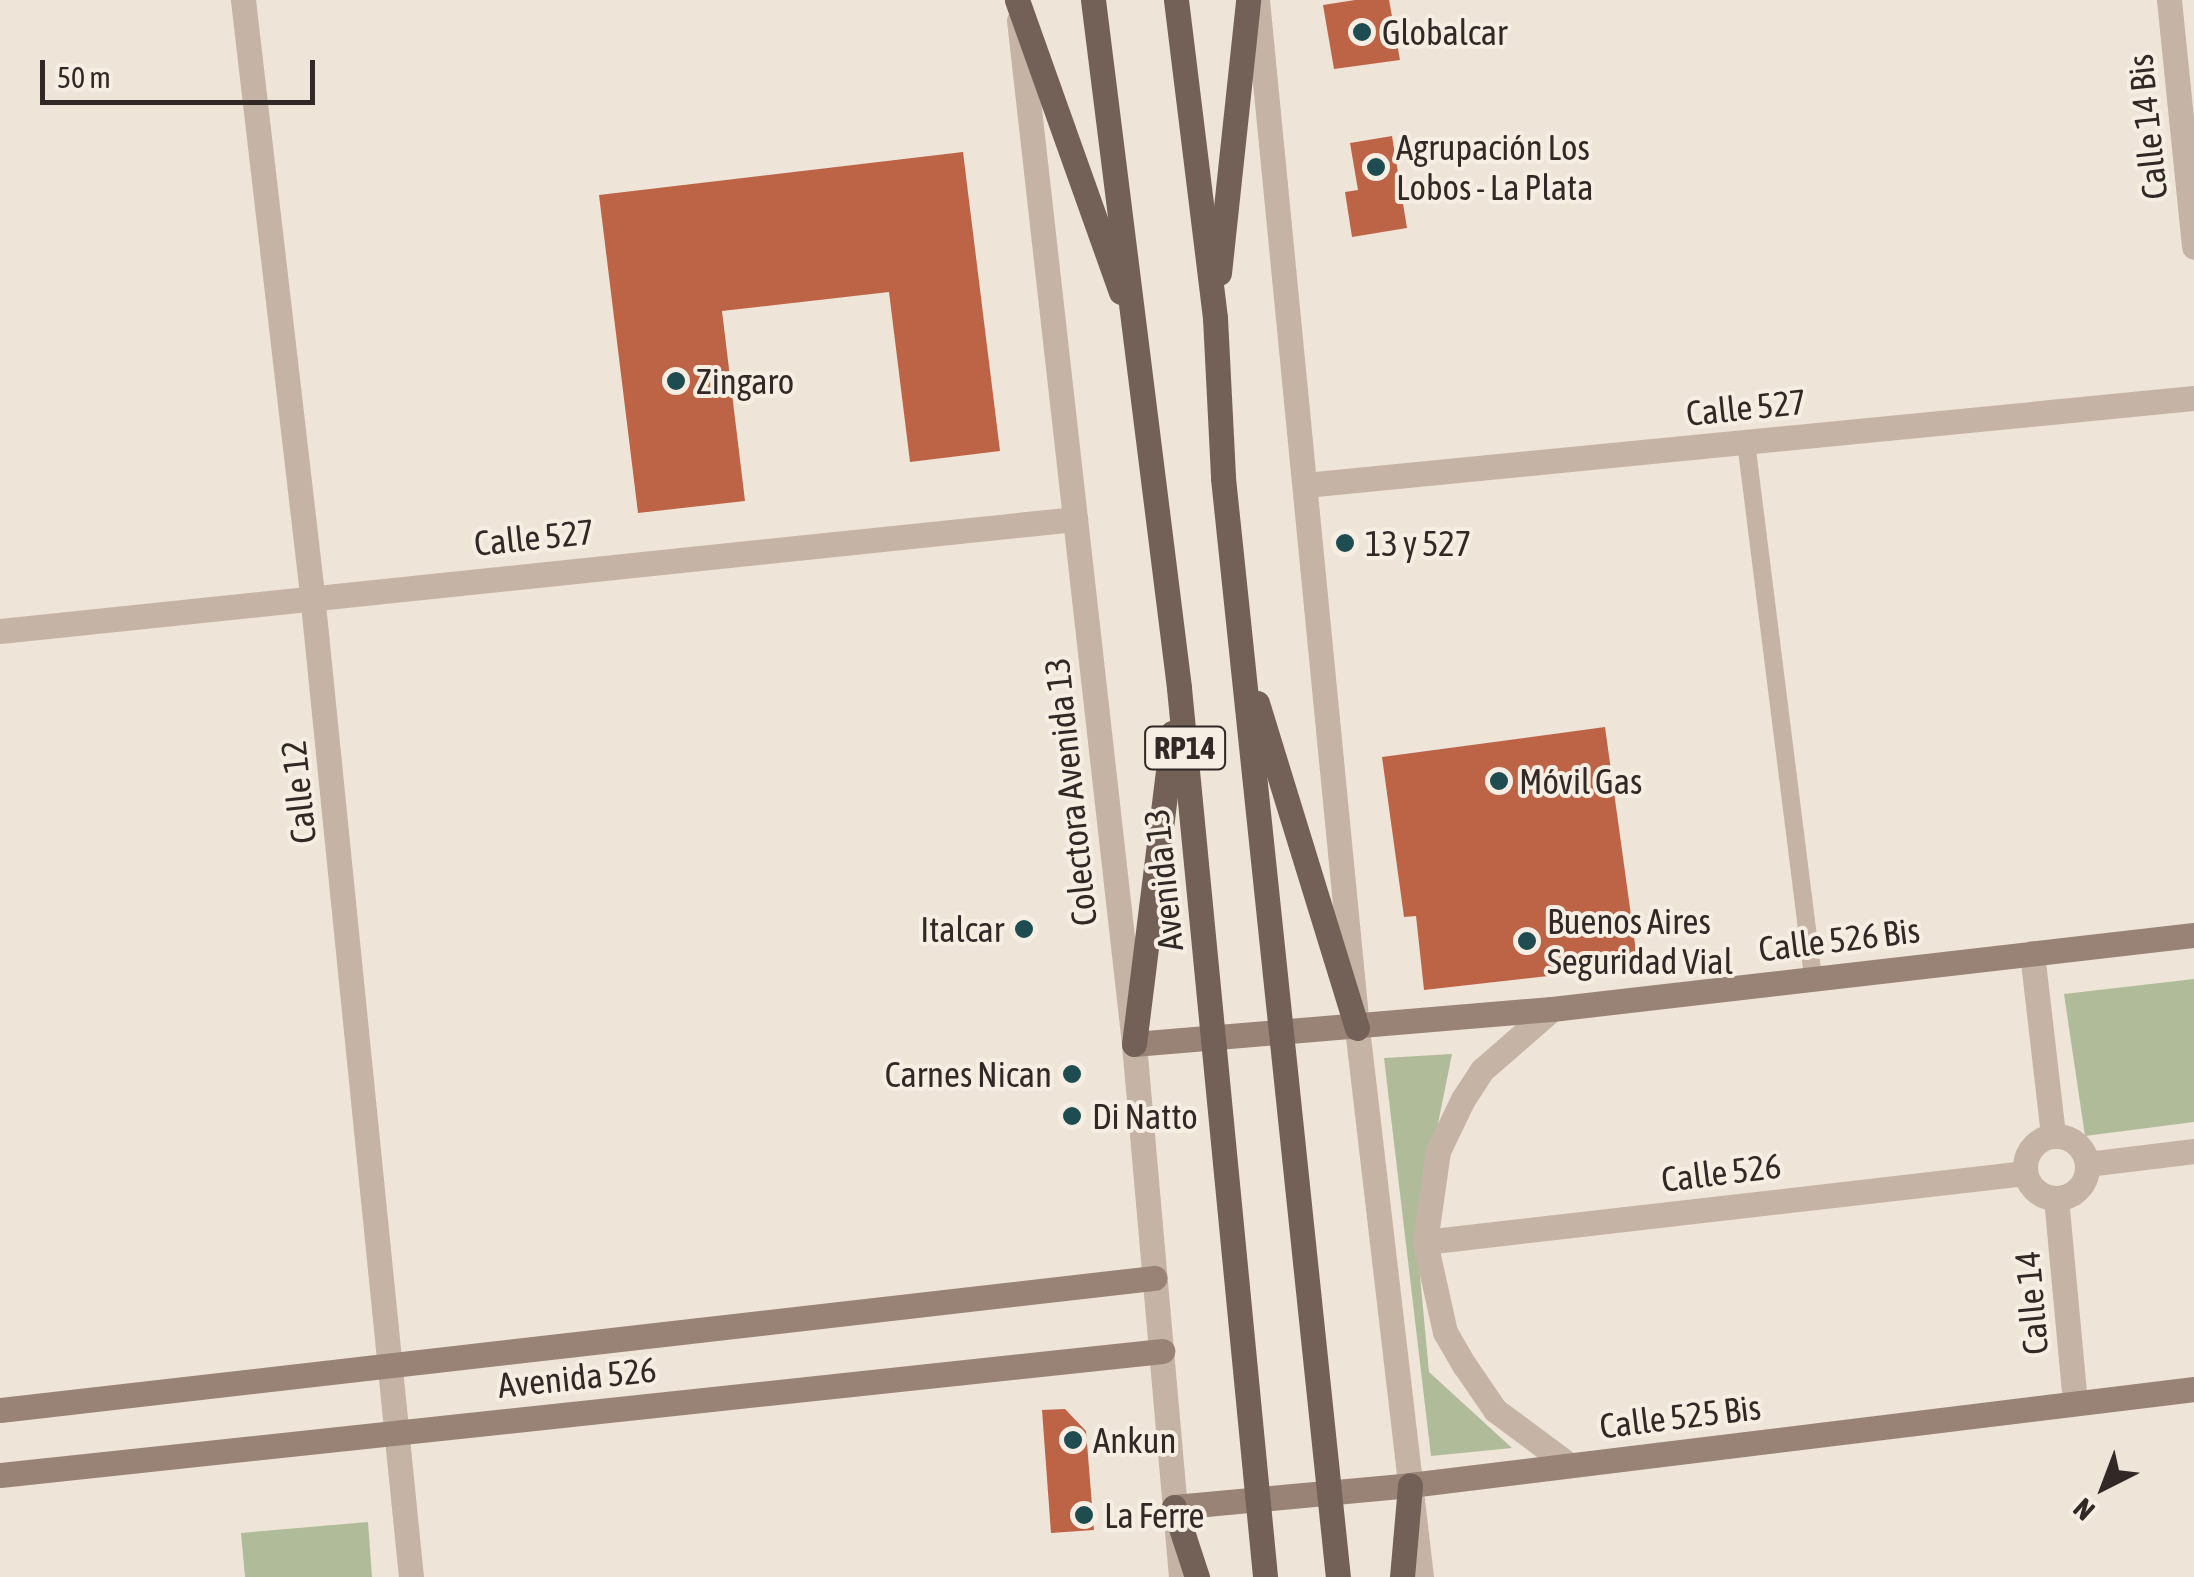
<!DOCTYPE html>
<html>
<head>
<meta charset="utf-8">
<style>
	body { margin:0 }
	#map { position:relative; width:2194px; height:1577px; overflow:hidden; background:#efe4d8; font-family:"Asap Condensed",sans-serif }
	div>[style] { position:absolute }
	.green>* { inset:0; background:#b0bc99 }
	.building>* { inset:0; background:#bd6447 }
	.service>* { height:18px; margin:-9px; padding:0 9px; transform-origin:9px; border-radius:9px; background:#c5b4a5 }
	.minor>* { height:25px; margin:-12.5px; padding:0 12.5px; transform-origin:12.5px; border-radius:12.5px; background:#c5b4a5 }
	.minor>.ring { margin:-12.5px; padding:0; box-sizing:content-box; background:none; border:25px solid #c5b4a5; border-radius:50% }
	.tertiary>* { height:25px; margin:-12.5px; padding:0 12.5px; transform-origin:12.5px; border-radius:12.5px; background:#c5b4a5 }
	.secondary>* { height:25px; margin:-12.5px; padding:0 12.5px; transform-origin:12.5px; border-radius:12.5px; background:#998377 }
	.primary>* { height:25px; margin:-12.5px; padding:0 12.5px; transform-origin:12.5px; border-radius:12.5px; background:#736158 }
	.dots>* { width:28px; height:28px; translate:-50% -50%; box-sizing:border-box; border:5px solid #f7eee3; border-radius:50% }
	span { translate:-50% -50%; white-space:nowrap; text-align:center; line-height:1.15; -webkit-text-stroke:8px #f7eee3; paint-order:stroke }
	.shield-label span { padding:2px 8px; background:#f7eee3; border:2px solid; border-radius:8px; -webkit-text-stroke-width:0 }
	.shield-label { font-size:32px; color:#322926; font-weight:700 }
	.poi-label { font-size:35px; color:#322926 }
	.left { translate:0 -50%; text-align:left }
	.right { translate:-100% -50%; text-align:right }
	.street-label { font-size:35px; color:#322926 }
	.north { position:absolute; left:2054px; top:1437px; width:100px; height:100px; -webkit-text-stroke:8px #f7eee3; paint-order:stroke; rotate:222deg; font-size:28px; font-weight:700; line-height:40px; text-align:center; color:#322926 }
	.north::after { content:''; display:block; margin:auto; width:35px; height:45px; background:#322926; clip-path:polygon(50% 0,100% 100%,50% 72%,0 100%) }
	.scale { position:absolute; left:40px; top:60px; width:275px; height:45px; box-sizing:border-box; border:5px solid #322926; border-top:0; padding-left:12px; font-size:30px; line-height:35px; white-space:nowrap; color:#322926; -webkit-text-stroke:8px #f7eee3; paint-order:stroke }
</style>
</head>
<body>
<div id="map">
	<div class="green">
		<div style="clip-path:polygon(2194px 979px,2194px 1122px,2085px 1136px,2064px 994px)"></div>
		<div style="clip-path:polygon(1452px 1054px,1416px 1233px,1429px 1372px,1512px 1448px,1431px 1456px,1384px 1058px)"></div>
		<div style="clip-path:polygon(368px 1522px,372px 1577px,245px 1577px,241px 1533px)"></div>
	</div>
	<div class="building">
		<div style="clip-path:polygon(1355px 0,1389px 0,1400px 60px,1334px 69px,1323px 5px)"></div>
		<div style="clip-path:polygon(1392px 136px,1407px 228px,1352px 237px,1345px 192px,1358px 190px,1350px 143px)"></div>
		<div style="clip-path:polygon(963px 152px,1000px 451px,910px 462px,889px 292px,722px 311px,745px 501px,638px 513px,599px 195px)"></div>
		<div style="clip-path:polygon(1605px 727px,1638px 966px,1424px 990px,1416px 916px,1404px 917px,1382px 757px)"></div>
		<div style="clip-path:polygon(1065px 1409px,1086px 1431px,1094px 1530px,1051px 1533px,1042px 1410px)"></div>
	</div>
	<div class="service">
		<div style="left:1746px;top:442px;width:539px;rotate:82.86deg"></div>
	</div>
	<div class="minor">
		<div style="left:243px;top:0;width:598px;rotate:83.37deg"></div>
		<div style="left:312px;top:594px;width:988px;rotate:84.25deg"></div>
		<div style="left:2169px;top:0;width:248px;rotate:84.2deg"></div>
		<div style="left:1305px;top:485px;width:893px;rotate:-5.59deg"></div>
		<div style="left:0;top:631px;width:1081px;rotate:-5.95deg"></div>
		<div style="left:2032px;top:953px;width:183px;rotate:83.4deg"></div>
		<div style="left:1552px;top:1009px;width:93px;rotate:138.9deg"></div>
		<div style="left:1482px;top:1070px;width:35px;rotate:123deg"></div>
		<div style="left:1463px;top:1099px;width:58px;rotate:115.7deg"></div>
		<div style="left:1438px;top:1151px;width:92px;rotate:98.1deg"></div>
		<div style="left:1425px;top:1242px;width:92px;rotate:77.5deg"></div>
		<div style="left:1445px;top:1332px;width:39px;rotate:60deg"></div>
		<div style="left:1465px;top:1366px;width:53px;rotate:55.7deg"></div>
		<div style="left:1495px;top:1410px;width:92px;rotate:36.6deg"></div>
		<div class="ring" style="left:2025px;top:1136px;width:37px;height:37px"></div>
		<div style="left:2087px;top:1164px;width:108px;rotate:-6.9deg"></div>
		<div style="left:2056px;top:1198px;width:205px;rotate:84.7deg"></div>
		<div style="left:1425px;top:1242px;width:604px;rotate:-6.56deg"></div>
	</div>
	<div class="tertiary">
		<div style="left:1257px;top:0;width:1033px;rotate:84.44deg"></div>
		<div style="left:1357px;top:1028px;width:553px;rotate:83.35deg"></div>
		<div style="left:1019px;top:20px;width:1030px;rotate:83.59deg"></div>
		<div style="left:1134px;top:1044px;width:535px;rotate:84.96deg"></div>
	</div>
	<div class="secondary">
		<div style="left:1134px;top:1044px;width:419px;rotate:-4.8deg"></div>
		<div style="left:1552px;top:1009px;width:646px;rotate:-6.58deg"></div>
		<div style="left:0;top:1410px;width:1162px;rotate:-6.53deg"></div>
		<div style="left:0;top:1475px;width:1169px;rotate:-6.09deg"></div>
		<div style="left:1174px;top:1507px;width:237px;rotate:-5.3deg"></div>
		<div style="left:1410px;top:1485px;width:790px;rotate:-6.98deg"></div>
	</div>
	<div class="primary">
		<div style="left:1017px;top:0;width:310px;rotate:70.4deg"></div>
		<div style="left:1093px;top:0;width:693px;rotate:82.87deg"></div>
		<div style="left:1179px;top:688px;width:893px;rotate:84.47deg"></div>
		<div style="left:1176px;top:0;width:320px;rotate:83deg"></div>
		<div style="left:1215px;top:318px;width:160px;rotate:87.1deg"></div>
		<div style="left:1223px;top:478px;width:1105px;rotate:84.03deg"></div>
		<div style="left:1219px;top:273px;width:275px;rotate:-83.9deg"></div>
		<div style="left:1257px;top:703px;width:340px;rotate:72.9deg"></div>
		<div style="left:1134px;top:1044px;width:314px;rotate:-82.9deg"></div>
		<div style="left:1174px;top:1507px;width:74px;rotate:71.8deg"></div>
		<div style="left:1402px;top:1577px;width:92px;rotate:-85deg"></div>
	</div>
	<div class="dots">
		<div style="left:1362px;top:32px;background:#1f4c50"></div>
		<div style="left:1376px;top:167px;background:#1f4c50"></div>
		<div style="left:676px;top:381px;background:#1f4c50"></div>
		<div style="left:1345px;top:543px;background:#1f4c50"></div>
		<div style="left:1499px;top:781px;background:#1f4c50"></div>
		<div style="left:1024px;top:929px;background:#1f4c50"></div>
		<div style="left:1527px;top:941px;background:#1f4c50"></div>
		<div style="left:1072px;top:1074px;background:#1f4c50"></div>
		<div style="left:1072px;top:1116px;background:#1f4c50"></div>
		<div style="left:1073px;top:1440px;background:#1f4c50"></div>
		<div style="left:1084px;top:1515px;background:#1f4c50"></div>
	</div>
	<div class="shield-label">
		<span style="left:1185px;top:748px">RP14</span>
	</div>
	<div class="poi-label">
		<span class="left" style="left:1382px;top:32px">Globalcar</span>
		<span class="left" style="left:1396px;top:167px">Agrupación Los<br>Lobos - La Plata</span>
		<span class="left" style="left:696px;top:381px">Zingaro</span>
		<span class="left" style="left:1365px;top:543px">13 y 527</span>
		<span class="left" style="left:1519px;top:781px">Móvil Gas</span>
		<span class="left" style="left:1547px;top:941px">Buenos Aires<br>Seguridad Vial</span>
		<span class="right" style="left:1004px;top:929px">Italcar</span>
		<span class="right" style="left:1052px;top:1074px">Carnes Nican</span>
		<span class="left" style="left:1092px;top:1116px">Di Natto</span>
		<span class="left" style="left:1093px;top:1440px">Ankun</span>
		<span class="left" style="left:1104px;top:1515px">La Ferre</span>
	</div>
	<div class="street-label">
		<span style="left:2147px;top:127px;rotate:-96deg">Calle 14 Bis</span>
		<span style="left:1746px;top:407px;rotate:-6deg">Calle 527</span>
		<span style="left:534px;top:537px;rotate:-6deg">Calle 527</span>
		<span style="left:298px;top:792px;rotate:-96deg">Calle 12</span>
		<span style="left:1070px;top:792px;rotate:-96deg">Colectora Avenida 13</span>
		<span style="left:1163px;top:880px;rotate:-96deg">Avenida 13</span>
		<span style="left:1839px;top:939px;rotate:-7deg">Calle 526 Bis</span>
		<span style="left:1721px;top:1172px;rotate:-7deg">Calle 526</span>
		<span style="left:2031px;top:1303px;rotate:-95deg">Calle 14</span>
		<span style="left:577px;top:1377px;rotate:-6deg">Avenida 526</span>
		<span style="left:1680px;top:1416px;rotate:-7deg">Calle 525 Bis</span>
	</div>
	<div class="north">N</div>
	<div class="scale">50 m</div>
</div>
</body>
</html>
